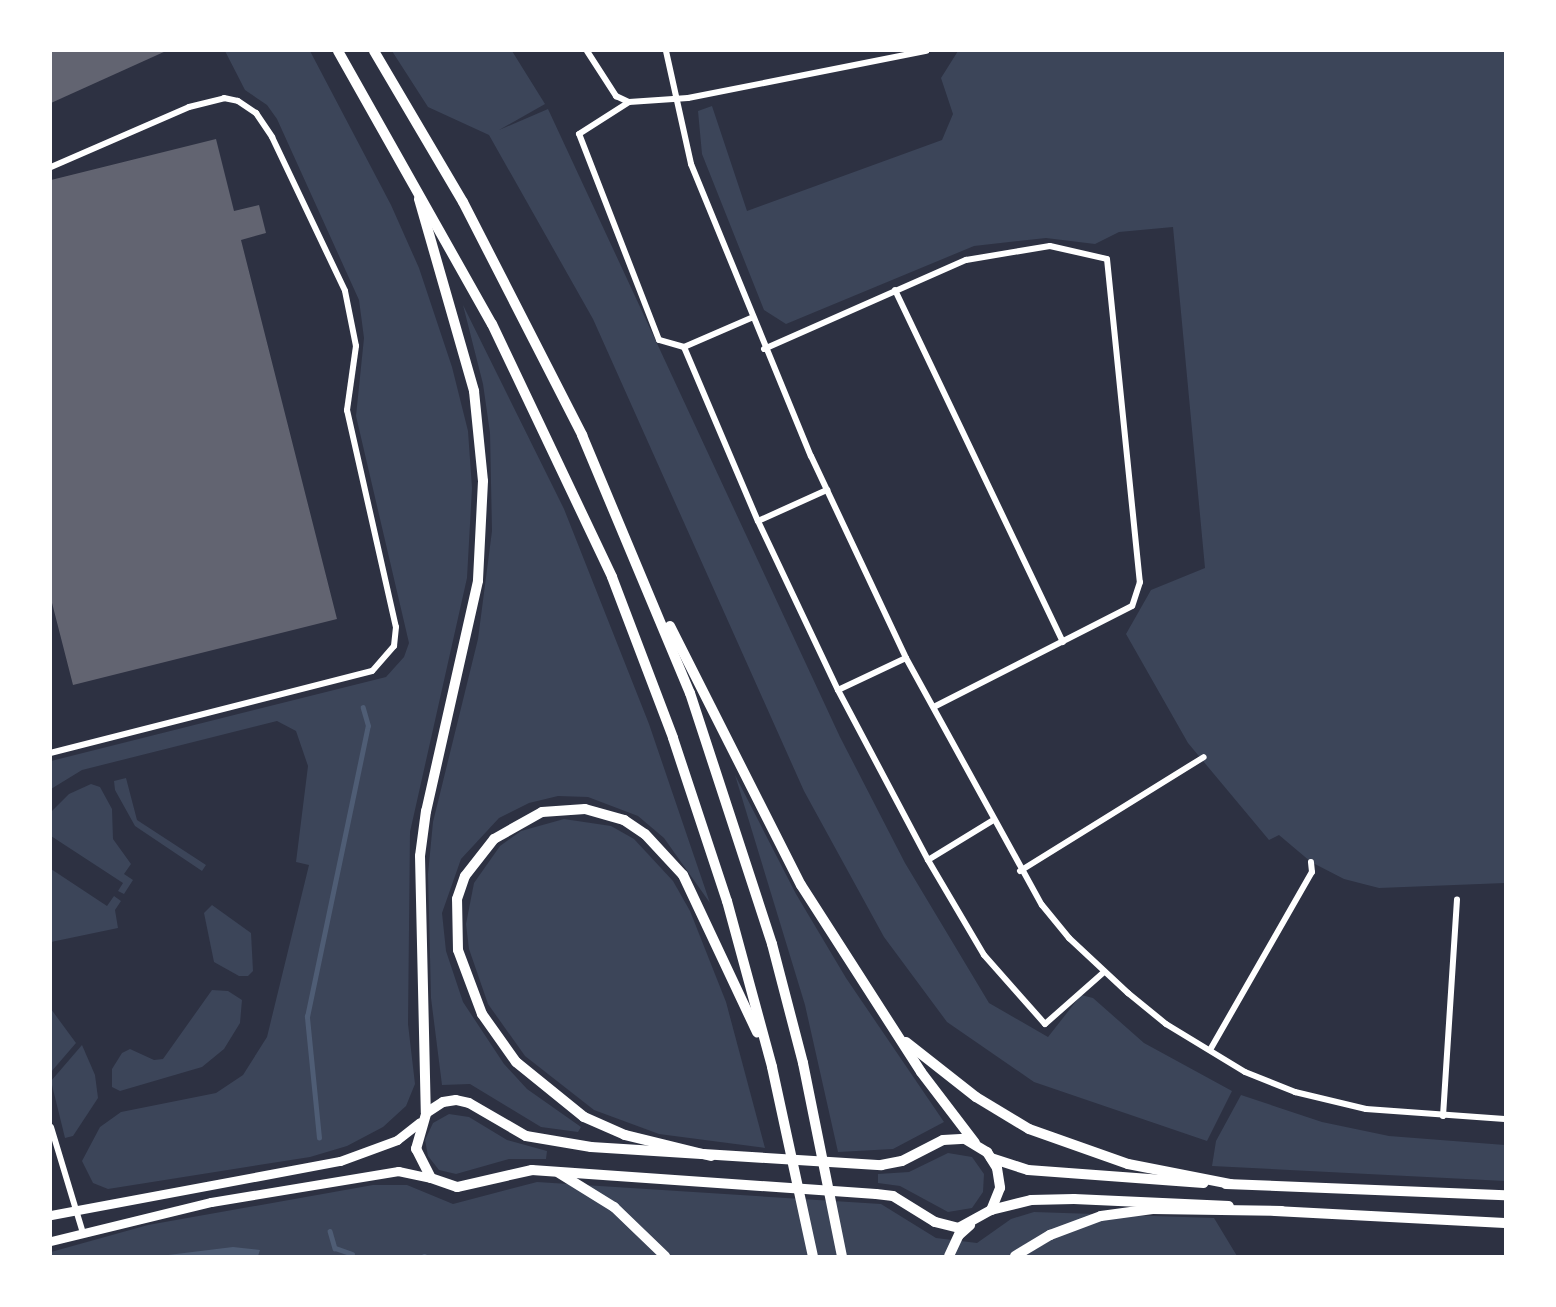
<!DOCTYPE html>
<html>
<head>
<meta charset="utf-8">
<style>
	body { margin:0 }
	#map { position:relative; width:1556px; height:1307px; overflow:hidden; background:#2d3142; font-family:"Noto Serif",serif }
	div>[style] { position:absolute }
	.green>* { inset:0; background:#3c4559 }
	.water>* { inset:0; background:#4f5d75 }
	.stream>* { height:4.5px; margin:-2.25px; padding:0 2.25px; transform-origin:2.25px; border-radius:2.25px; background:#4f5d75 }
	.building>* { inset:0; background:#626471 }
	.minor>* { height:6px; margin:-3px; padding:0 3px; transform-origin:3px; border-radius:3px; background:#fff }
	.secondary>* { height:9px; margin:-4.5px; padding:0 4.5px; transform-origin:4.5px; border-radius:4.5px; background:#fff }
	.primary>* { height:10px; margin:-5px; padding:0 5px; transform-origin:5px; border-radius:5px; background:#fff }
	.motorway>* { height:10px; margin:-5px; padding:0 5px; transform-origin:5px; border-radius:5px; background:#fff }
	span { translate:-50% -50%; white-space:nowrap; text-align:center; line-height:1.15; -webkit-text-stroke:5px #fff; paint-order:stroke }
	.frame { position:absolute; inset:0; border:52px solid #fff; pointer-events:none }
</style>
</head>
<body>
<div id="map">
	<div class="green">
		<div style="clip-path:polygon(225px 51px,310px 51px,391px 205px,419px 268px,452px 367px,468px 431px,472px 488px,467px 578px,410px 832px,408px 1024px,415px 1084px,406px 1106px,383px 1127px,347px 1146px,310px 1157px,108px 1189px,93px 1183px,82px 1161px,100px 1127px,121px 1112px,216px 1093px,243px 1075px,267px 1037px,309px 865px,296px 862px,308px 766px,296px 731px,277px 721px,82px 770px,51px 789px,51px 761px,386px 677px,404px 657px,409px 643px,356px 416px,364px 338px,359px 300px,277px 119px,267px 105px,245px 90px)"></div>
		<div style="clip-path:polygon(392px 51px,512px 51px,545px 104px,499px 130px,548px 109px,840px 737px,905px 863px,989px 1003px,1048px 1037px,1081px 995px,1093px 998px,1144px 1043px,1232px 1091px,1207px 1141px,1034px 1082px,947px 1022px,884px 937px,804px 791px,593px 319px,489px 135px,428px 107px)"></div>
		<div style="clip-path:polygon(958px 51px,1505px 51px,1505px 883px,1379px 888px,1344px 879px,1311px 862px,1279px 835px,1269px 840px,1188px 743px,1126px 634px,1151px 590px,1205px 568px,1173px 227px,1119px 232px,1095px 244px,1046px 238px,974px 246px,786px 324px,764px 310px,702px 154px,698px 111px,712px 106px,747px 211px,942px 140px,953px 114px,941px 78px)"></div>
		<div style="clip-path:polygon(463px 305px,564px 509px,649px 724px,710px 903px,664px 838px,638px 816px,588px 797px,558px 796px,529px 803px,499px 818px,461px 859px,442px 913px,446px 951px,463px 1002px,504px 1064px,527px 1089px,581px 1127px,578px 1132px,541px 1127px,470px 1084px,442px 1085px,431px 998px,428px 874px,433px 822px,478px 639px,492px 531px,490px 433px,483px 384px)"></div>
		<div style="clip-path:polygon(735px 775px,796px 894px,846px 978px,944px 1122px,893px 1149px,838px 1152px,805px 1005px)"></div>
		<div style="clip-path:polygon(126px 778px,137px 820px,206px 865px,202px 871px,135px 826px,115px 790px,114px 781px)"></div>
		<div style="clip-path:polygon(91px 784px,100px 787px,112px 809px,113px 839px,131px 864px,124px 874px,133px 880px,124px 894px,118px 891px,123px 883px,51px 836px,51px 812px,69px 794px)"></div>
		<div style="clip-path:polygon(564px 819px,611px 826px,634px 839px,673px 881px,690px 911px,726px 1002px,765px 1148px,659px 1134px,594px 1110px,525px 1056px,488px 1004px,469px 949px,466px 924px,474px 883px,500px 846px,521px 831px)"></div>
		<div style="clip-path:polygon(51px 869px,107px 906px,114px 896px,121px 901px,115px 910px,118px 928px,51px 942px)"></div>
		<div style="clip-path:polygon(212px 905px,251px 933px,253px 971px,248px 976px,239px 976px,214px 962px,204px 913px)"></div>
		<div style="clip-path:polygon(212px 990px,228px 991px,242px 1000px,240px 1023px,224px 1049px,202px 1067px,120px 1091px,112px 1087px,112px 1069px,122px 1053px,130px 1049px,154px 1060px,163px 1059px)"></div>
		<div style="clip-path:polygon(51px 1009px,76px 1043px,51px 1072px)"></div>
		<div style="clip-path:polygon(82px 1045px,95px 1075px,98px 1098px,73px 1136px,65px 1138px,51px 1081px)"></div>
		<div style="clip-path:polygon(1241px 1095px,1322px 1122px,1389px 1136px,1505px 1145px,1505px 1181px,1212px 1166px,1216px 1141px)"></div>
		<div style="clip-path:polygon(449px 1114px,469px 1117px,507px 1140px,547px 1151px,546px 1159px,509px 1159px,456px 1174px,439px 1170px,428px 1156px,425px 1140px,433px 1123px)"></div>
		<div style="clip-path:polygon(948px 1153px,972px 1157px,984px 1174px,983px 1192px,972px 1208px,948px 1212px,900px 1186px,878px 1183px,878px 1174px,909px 1172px)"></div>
		<div style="clip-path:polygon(537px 1182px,881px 1204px,936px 1238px,977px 1243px,1011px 1219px,1034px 1212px,1214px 1218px,1237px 1256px,51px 1256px,51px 1252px,148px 1225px,373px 1185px,407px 1185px,453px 1204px)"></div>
	</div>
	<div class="water">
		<div style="clip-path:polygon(233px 1247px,260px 1250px,258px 1256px,160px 1256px)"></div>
	</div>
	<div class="stream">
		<div style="left:319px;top:1138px;width:122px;rotate:-95.7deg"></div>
		<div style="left:307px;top:1017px;width:297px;rotate:-78.2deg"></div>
		<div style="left:368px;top:726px;width:19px;rotate:-106deg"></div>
		<div style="left:330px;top:1231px;width:18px;rotate:74deg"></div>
		<div style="left:335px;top:1248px;width:18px;rotate:19deg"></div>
		<div style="left:424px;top:1256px;width:1px"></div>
	</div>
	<div class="building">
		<div style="clip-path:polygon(51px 51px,166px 51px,51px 103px)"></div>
		<div style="clip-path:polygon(216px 139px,234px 211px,259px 205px,266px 233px,241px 240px,337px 619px,73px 685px,51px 599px,51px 180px)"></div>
	</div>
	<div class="minor">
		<div style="left:587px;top:51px;width:54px;rotate:57.2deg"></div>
		<div style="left:616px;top:96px;width:14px;rotate:25deg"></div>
		<div style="left:666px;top:51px;width:116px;rotate:77.5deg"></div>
		<div style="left:691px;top:164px;width:316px;rotate:67.7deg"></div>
		<div style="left:811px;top:456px;width:223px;rotate:64.8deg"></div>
		<div style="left:906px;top:658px;width:282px;rotate:61.2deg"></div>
		<div style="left:1042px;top:905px;width:43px;rotate:50.7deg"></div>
		<div style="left:1069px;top:938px;width:81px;rotate:43deg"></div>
		<div style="left:1128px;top:993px;width:49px;rotate:39.2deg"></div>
		<div style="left:1166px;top:1024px;width:92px;rotate:31.3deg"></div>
		<div style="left:1245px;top:1072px;width:54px;rotate:21.8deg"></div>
		<div style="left:1295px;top:1092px;width:73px;rotate:13.5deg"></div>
		<div style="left:1366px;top:1109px;width:139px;rotate:4.1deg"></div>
		<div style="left:51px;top:167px;width:150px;rotate:-23.5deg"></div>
		<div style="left:189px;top:107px;width:36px;rotate:-14deg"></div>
		<div style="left:224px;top:98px;width:14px;rotate:12deg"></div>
		<div style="left:238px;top:101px;width:22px;rotate:34deg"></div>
		<div style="left:256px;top:113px;width:29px;rotate:56deg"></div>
		<div style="left:272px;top:137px;width:170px;rotate:64.6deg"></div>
		<div style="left:345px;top:291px;width:56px;rotate:78.7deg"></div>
		<div style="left:356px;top:346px;width:65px;rotate:98deg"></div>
		<div style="left:347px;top:410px;width:222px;rotate:77.3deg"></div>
		<div style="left:396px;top:627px;width:19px;rotate:96deg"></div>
		<div style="left:394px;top:646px;width:33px;rotate:131deg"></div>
		<div style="left:372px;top:671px;width:331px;rotate:165.7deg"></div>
		<div style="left:895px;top:290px;width:390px;rotate:64.5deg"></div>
		<div style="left:751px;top:318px;width:73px;rotate:156.6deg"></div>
		<div style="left:684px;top:347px;width:189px;rotate:67deg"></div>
		<div style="left:758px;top:521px;width:187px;rotate:64.7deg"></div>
		<div style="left:838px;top:690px;width:192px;rotate:62.1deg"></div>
		<div style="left:928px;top:860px;width:110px;rotate:59.5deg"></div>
		<div style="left:984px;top:955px;width:92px;rotate:48.5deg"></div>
		<div style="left:1045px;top:1024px;width:79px;rotate:-41.4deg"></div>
		<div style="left:684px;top:347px;width:26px;rotate:-164deg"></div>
		<div style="left:659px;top:340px;width:221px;rotate:-111.2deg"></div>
		<div style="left:579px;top:134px;width:59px;rotate:-32.6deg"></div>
		<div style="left:629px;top:102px;width:59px;rotate:-3.9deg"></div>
		<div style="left:688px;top:98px;width:243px;rotate:-11.2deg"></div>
		<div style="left:764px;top:349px;width:221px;rotate:-23.8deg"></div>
		<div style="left:966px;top:260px;width:85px;rotate:-9.5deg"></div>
		<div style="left:1050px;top:246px;width:58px;rotate:12.8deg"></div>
		<div style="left:1107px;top:259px;width:325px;rotate:84.2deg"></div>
		<div style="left:1140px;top:582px;width:25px;rotate:108deg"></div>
		<div style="left:1132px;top:606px;width:222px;rotate:153deg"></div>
		<div style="left:758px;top:521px;width:76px;rotate:-24.2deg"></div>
		<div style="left:838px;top:690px;width:75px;rotate:-25.2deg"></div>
		<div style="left:928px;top:860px;width:75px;rotate:-31.4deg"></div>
		<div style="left:1020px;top:871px;width:216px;rotate:-31.8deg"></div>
		<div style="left:1210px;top:1050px;width:205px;rotate:-60.2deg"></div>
		<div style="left:1312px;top:872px;width:10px;rotate:-96deg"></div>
		<div style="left:1443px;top:1116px;width:217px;rotate:-86.3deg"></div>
		<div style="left:51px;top:1127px;width:111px;rotate:73.2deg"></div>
	</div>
	<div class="secondary">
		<div style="left:51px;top:1215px;width:294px;rotate:-10.6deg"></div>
		<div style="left:340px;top:1161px;width:61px;rotate:-20.2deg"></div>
		<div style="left:397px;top:1140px;width:29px;rotate:-38deg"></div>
		<div style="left:51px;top:1241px;width:165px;rotate:-13.7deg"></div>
		<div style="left:211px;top:1202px;width:190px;rotate:-9.4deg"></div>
		<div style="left:398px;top:1171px;width:34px;rotate:12deg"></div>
	</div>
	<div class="primary">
		<div style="left:456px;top:1100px;width:13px;rotate:13deg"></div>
		<div style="left:469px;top:1103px;width:66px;rotate:30.1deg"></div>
		<div style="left:526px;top:1136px;width:66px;rotate:9.6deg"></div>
		<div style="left:591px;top:1147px;width:291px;rotate:3.6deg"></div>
		<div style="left:881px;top:1165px;width:21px;rotate:-11deg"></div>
		<div style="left:902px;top:1161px;width:46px;rotate:-27.1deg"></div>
		<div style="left:943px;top:1140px;width:22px;rotate:-3deg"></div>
		<div style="left:965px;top:1139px;width:26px;rotate:31deg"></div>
		<div style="left:987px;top:1152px;width:19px;rotate:58deg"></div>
		<div style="left:997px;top:1168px;width:20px;rotate:81deg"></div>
		<div style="left:1000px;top:1188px;width:24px;rotate:112deg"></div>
		<div style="left:991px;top:1210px;width:37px;rotate:151deg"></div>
		<div style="left:959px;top:1228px;width:25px;rotate:-166deg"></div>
		<div style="left:935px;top:1222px;width:49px;rotate:-148.2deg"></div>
		<div style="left:893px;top:1196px;width:17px;rotate:-173deg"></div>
		<div style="left:876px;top:1194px;width:345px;rotate:-176deg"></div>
		<div style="left:532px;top:1170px;width:77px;rotate:167.2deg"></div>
		<div style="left:457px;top:1187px;width:28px;rotate:-161deg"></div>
		<div style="left:431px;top:1178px;width:33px;rotate:-117deg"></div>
		<div style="left:416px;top:1149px;width:37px;rotate:-74deg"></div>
		<div style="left:426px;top:1113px;width:20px;rotate:-33deg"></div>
		<div style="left:443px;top:1102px;width:13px;rotate:-9deg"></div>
		<div style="left:991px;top:1158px;width:39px;rotate:18deg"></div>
		<div style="left:1028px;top:1170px;width:176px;rotate:4.2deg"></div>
		<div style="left:1226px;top:1184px;width:279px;rotate:2.3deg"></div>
		<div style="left:991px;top:1210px;width:41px;rotate:-14deg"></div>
		<div style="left:1031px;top:1200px;width:43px;rotate:-1.3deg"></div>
		<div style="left:1074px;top:1199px;width:155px;rotate:2.6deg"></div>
		<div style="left:1275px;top:1211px;width:230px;rotate:3deg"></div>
	</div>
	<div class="motorway">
		<div style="left:338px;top:51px;width:313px;rotate:60.6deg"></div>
		<div style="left:492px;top:324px;width:280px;rotate:64.6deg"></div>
		<div style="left:612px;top:577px;width:172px;rotate:69.2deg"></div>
		<div style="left:673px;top:738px;width:172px;rotate:71.7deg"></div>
		<div style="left:727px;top:901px;width:172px;rotate:74.8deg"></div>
		<div style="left:772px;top:1067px;width:193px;rotate:77.8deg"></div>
		<div style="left:374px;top:51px;width:175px;rotate:59.5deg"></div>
		<div style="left:463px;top:202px;width:262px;rotate:62.9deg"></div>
		<div style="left:582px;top:435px;width:280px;rotate:67.3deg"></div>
		<div style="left:690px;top:693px;width:264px;rotate:71.9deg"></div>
		<div style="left:772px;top:944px;width:123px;rotate:75.4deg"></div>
		<div style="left:803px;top:1063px;width:197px;rotate:78.6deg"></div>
		<div style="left:419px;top:199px;width:200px;rotate:74deg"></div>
		<div style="left:474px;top:391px;width:90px;rotate:84.3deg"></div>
		<div style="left:483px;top:481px;width:100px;rotate:92.9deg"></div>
		<div style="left:478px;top:581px;width:236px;rotate:102.7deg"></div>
		<div style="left:426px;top:811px;width:45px;rotate:97.6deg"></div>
		<div style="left:420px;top:856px;width:257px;rotate:88.7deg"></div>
		<div style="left:670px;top:626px;width:290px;rotate:63.2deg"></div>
		<div style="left:801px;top:885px;width:222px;rotate:57.3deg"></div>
		<div style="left:921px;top:1072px;width:89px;rotate:52.7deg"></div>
		<div style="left:906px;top:1042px;width:89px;rotate:38.2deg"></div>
		<div style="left:976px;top:1097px;width:62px;rotate:31.1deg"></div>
		<div style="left:1029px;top:1129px;width:105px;rotate:19.5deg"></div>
		<div style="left:1128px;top:1164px;width:105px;rotate:11deg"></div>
		<div style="left:711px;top:1156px;width:89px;rotate:-166.3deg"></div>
		<div style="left:625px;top:1135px;width:45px;rotate:-156.3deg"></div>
		<div style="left:584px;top:1117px;width:87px;rotate:-141deg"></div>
		<div style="left:516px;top:1062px;width:59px;rotate:-125.3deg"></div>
		<div style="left:482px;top:1014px;width:68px;rotate:-110.6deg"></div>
		<div style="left:458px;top:950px;width:51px;rotate:-91.1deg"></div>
		<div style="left:457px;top:899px;width:24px;rotate:-71deg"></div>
		<div style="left:465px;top:876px;width:47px;rotate:-51.9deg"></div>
		<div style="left:494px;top:839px;width:55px;rotate:-29.4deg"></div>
		<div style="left:542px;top:812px;width:43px;rotate:-4deg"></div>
		<div style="left:585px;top:809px;width:41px;rotate:15.8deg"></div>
		<div style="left:624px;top:820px;width:25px;rotate:34deg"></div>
		<div style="left:645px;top:834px;width:56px;rotate:47.2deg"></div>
		<div style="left:683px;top:875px;width:174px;rotate:64.8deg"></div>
		<div style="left:559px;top:1173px;width:65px;rotate:31.7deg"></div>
		<div style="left:614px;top:1207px;width:71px;rotate:43.9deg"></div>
		<div style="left:949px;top:1256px;width:23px;rotate:-65deg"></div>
		<div style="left:959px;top:1235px;width:15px;rotate:-42deg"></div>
		<div style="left:1015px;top:1256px;width:41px;rotate:-31deg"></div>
		<div style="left:1050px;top:1235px;width:54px;rotate:-20.4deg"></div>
		<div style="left:1101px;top:1216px;width:52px;rotate:-7.7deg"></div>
		<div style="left:1153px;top:1209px;width:129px;rotate:0.9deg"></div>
	</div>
	<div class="frame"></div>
</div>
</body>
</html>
